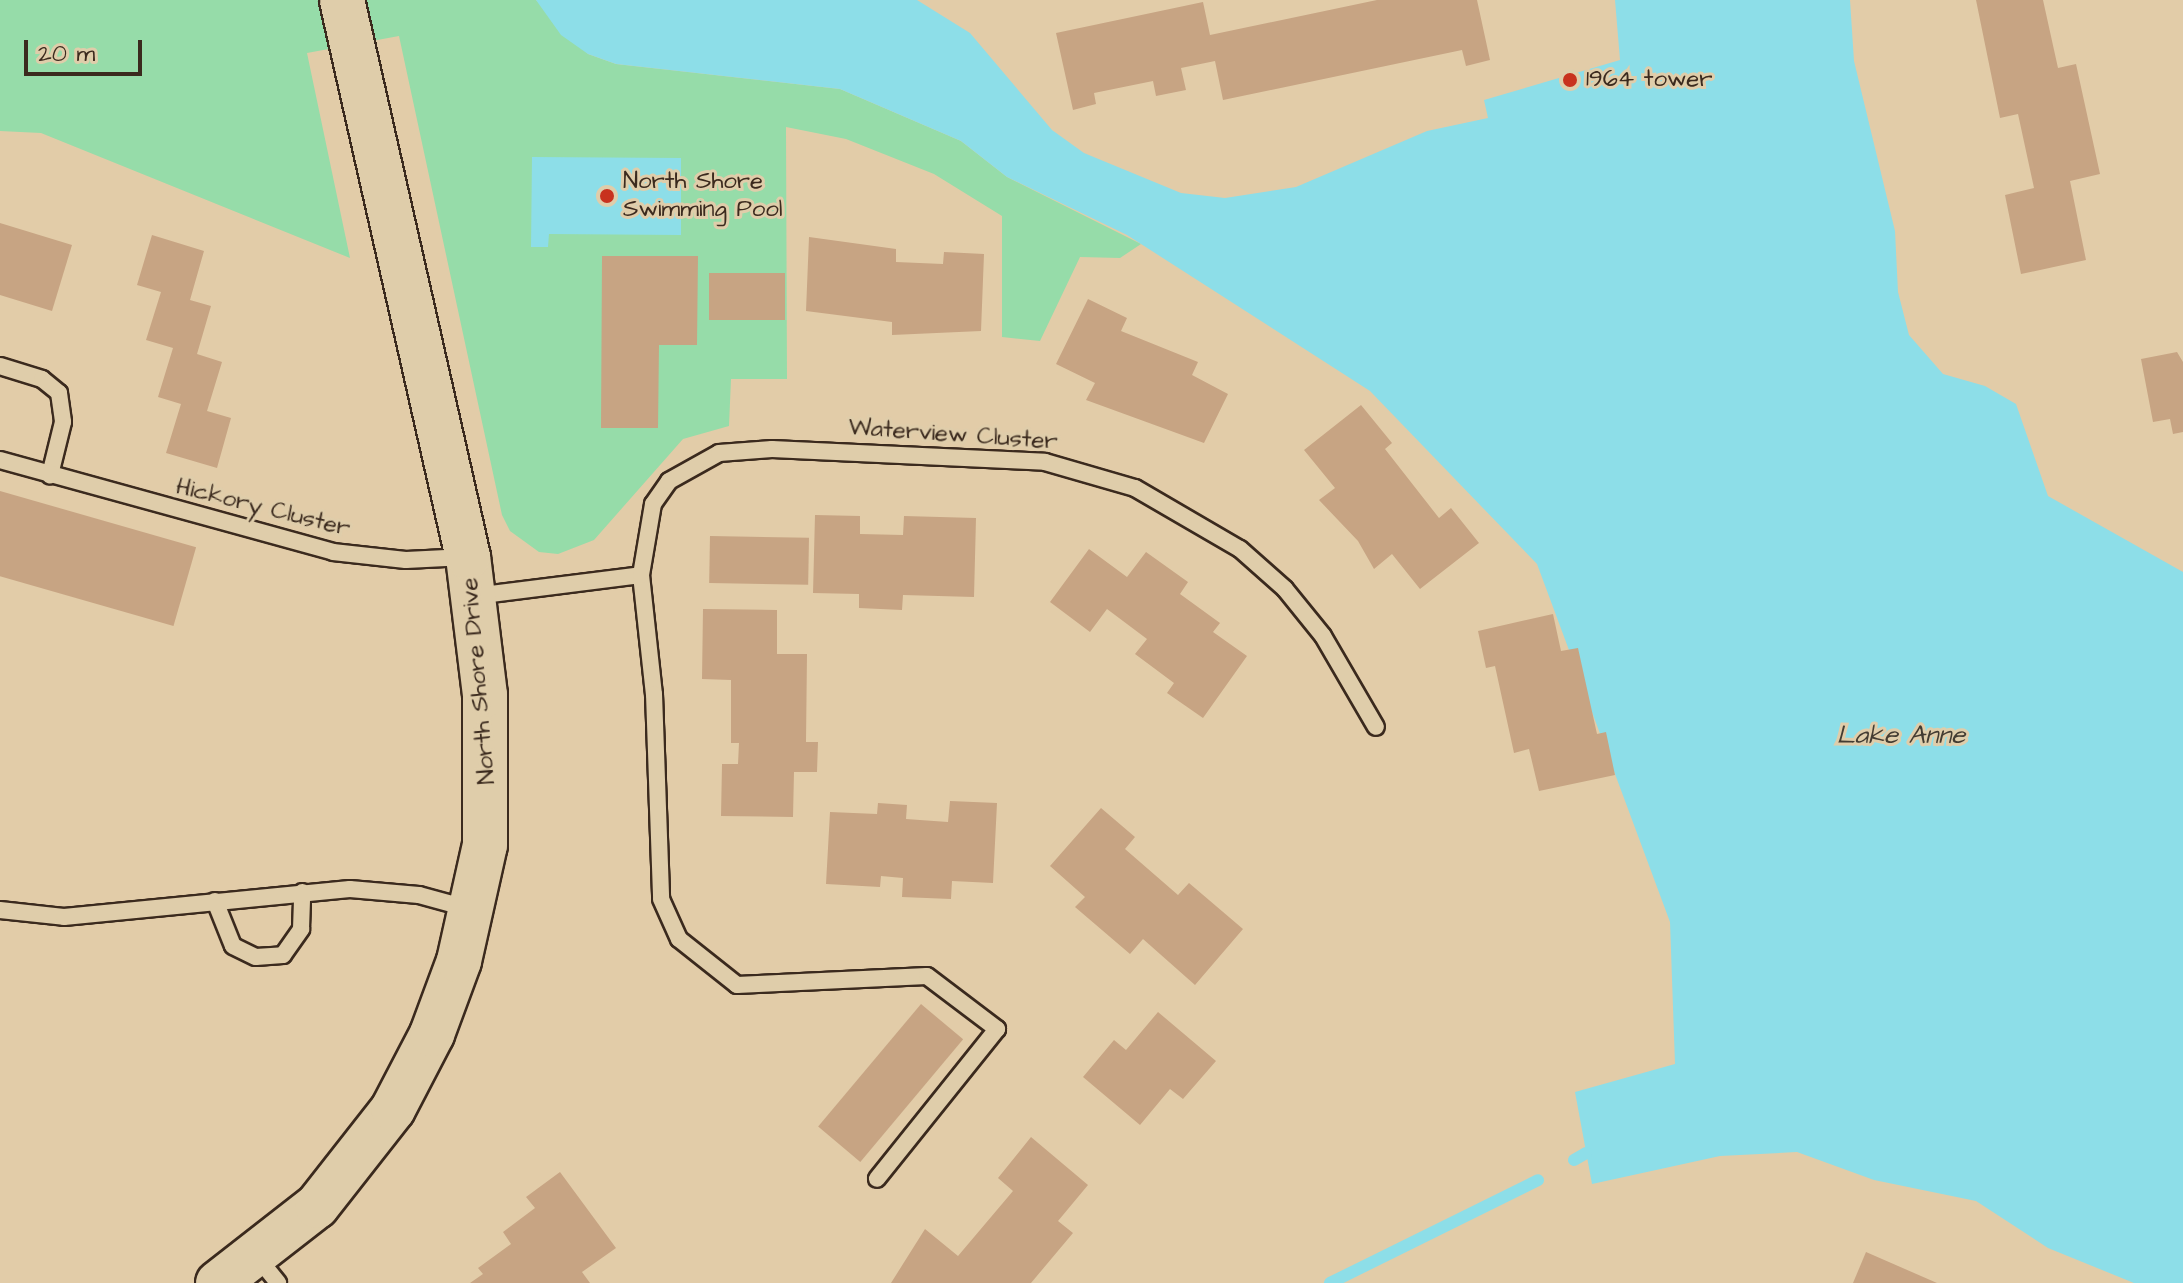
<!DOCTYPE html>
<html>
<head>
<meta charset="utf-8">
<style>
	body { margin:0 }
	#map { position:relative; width:2183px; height:1283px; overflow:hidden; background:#e2cca8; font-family:"Architects Daughter",sans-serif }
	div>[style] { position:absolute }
	.green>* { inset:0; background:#96dca9 }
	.water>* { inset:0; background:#8ddee8 }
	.stream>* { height:12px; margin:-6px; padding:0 6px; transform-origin:6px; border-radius:6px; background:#8ddee8 }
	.building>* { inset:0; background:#c7a483; transform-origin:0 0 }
	.roads { filter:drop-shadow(2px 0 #3b2a1e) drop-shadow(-2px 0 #3b2a1e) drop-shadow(0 2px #3b2a1e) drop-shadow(0 -2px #3b2a1e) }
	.lane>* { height:16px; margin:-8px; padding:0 8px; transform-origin:8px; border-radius:8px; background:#dfcdaa }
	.secondary>* { height:44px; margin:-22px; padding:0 22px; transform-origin:22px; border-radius:22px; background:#dfcdaa }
	.dots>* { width:22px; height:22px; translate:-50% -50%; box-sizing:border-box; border:4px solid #dfcdaa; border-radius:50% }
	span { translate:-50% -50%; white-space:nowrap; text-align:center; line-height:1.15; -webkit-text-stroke:6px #dfcdaa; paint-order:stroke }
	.poi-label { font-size:24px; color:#3b2a1e }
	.left { translate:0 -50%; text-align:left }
	.street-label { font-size:24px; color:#3b2a1e }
	.water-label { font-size:26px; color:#433c32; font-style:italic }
	.scale { position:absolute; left:24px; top:40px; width:118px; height:36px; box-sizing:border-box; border:4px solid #3b2a1e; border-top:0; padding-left:10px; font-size:24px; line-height:28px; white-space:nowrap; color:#3b2a1e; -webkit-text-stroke:6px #dfcdaa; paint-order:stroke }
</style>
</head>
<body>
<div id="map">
	<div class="green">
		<div style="clip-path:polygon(0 0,536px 0,588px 54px,616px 64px,840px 89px,961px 141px,1007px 177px,1141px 244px,1120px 258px,1080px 257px,1040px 341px,1002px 337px,1002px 216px,934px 174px,846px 139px,786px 127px,787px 379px,731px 379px,729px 426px,683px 439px,594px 540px,558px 554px,539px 552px,510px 531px,502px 515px,399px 36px,307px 53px,350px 258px,41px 133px,0 131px)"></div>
	</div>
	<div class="water">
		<div style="clip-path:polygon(536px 0,917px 0,970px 33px,1052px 130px,1084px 153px,1181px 193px,1225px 198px,1296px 187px,1427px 131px,1488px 118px,1484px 100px,1620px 60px,1615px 0,1850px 0,1854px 61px,1895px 231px,1898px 292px,1909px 335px,1943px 374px,1985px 386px,2016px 404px,2048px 496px,2183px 572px,2183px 1283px,2134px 1283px,2048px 1248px,1976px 1201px,1874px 1180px,1797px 1152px,1720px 1156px,1592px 1184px,1575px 1092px,1675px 1064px,1670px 922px,1537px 564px,1370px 391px,1127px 235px,1007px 177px,961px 141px,840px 89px,616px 64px,588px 54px,561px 35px)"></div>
		<div style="clip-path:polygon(532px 157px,681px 158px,681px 235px,549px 234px,548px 247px,531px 247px)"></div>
	</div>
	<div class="stream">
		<div style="left:1574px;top:1160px;width:14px;rotate:-30deg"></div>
		<div style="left:1330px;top:1283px;width:232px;rotate:-26.3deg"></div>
	</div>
	<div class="building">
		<div style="clip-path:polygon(1377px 0,1477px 0,1490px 60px,1466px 66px,1462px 50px,1223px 100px,1215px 61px,1181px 68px,1186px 90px,1156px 96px,1153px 81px,1094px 93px,1096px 104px,1073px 110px,1056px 33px,1203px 2px,1210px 35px)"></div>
		<div style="clip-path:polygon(1976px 0,2043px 0,2058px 68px,2076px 64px,2100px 174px,2070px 181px,2086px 260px,2021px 274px,2005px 195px,2034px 188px,2018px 114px,2000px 118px)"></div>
		<div style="clip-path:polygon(0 223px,72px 245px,52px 311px,0 295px)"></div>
		<div style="clip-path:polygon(152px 235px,204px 251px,190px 300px,211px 306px,197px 354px,222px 362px,207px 411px,231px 418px,217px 468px,166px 453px,181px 404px,158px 397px,173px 348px,146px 340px,161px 292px,137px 285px)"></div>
		<div style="clip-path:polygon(809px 237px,896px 249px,896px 262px,943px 264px,944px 252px,984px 254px,981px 331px,892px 335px,892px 322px,806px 311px)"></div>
		<div style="clip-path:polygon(602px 256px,698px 256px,697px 345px,659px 345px,658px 428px,601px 428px)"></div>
		<div style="left:709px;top:273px;width:76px;height:47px"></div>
		<div style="clip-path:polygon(1088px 299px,1127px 318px,1121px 331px,1198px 362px,1192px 375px,1228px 394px,1204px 443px,1086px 400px,1095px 383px,1056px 364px)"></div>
		<div style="clip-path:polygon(2177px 352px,2183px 362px,2183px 432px,2173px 434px,2170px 419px,2153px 422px,2141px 359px)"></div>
		<div style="clip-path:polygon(1361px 405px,1392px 443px,1385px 449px,1439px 518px,1451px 508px,1479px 543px,1420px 589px,1392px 554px,1374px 569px,1358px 541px,1319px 500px,1335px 488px,1304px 450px)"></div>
		<div style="left:0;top:491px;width:204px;height:82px;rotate:16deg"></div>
		<div style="clip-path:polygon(815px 515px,860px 516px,860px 534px,903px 535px,904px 516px,976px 518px,974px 597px,903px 595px,902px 610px,859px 608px,859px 594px,813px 593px)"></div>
		<div style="left:710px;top:536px;width:99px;height:47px;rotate:1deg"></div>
		<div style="clip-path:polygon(1089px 549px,1127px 577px,1146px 552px,1188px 582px,1180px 594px,1220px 623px,1213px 632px,1247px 656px,1203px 718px,1167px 693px,1174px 683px,1135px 654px,1147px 639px,1107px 609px,1090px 632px,1050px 602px)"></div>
		<div style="clip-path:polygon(703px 609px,777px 610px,777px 654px,807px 654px,806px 742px,818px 742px,817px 772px,794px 772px,793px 817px,721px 816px,722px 764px,738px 764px,739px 743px,731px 743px,731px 680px,702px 679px)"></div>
		<div style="clip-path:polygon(1553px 614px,1561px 651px,1578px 648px,1597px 734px,1606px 732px,1615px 775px,1539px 791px,1529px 749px,1514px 753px,1495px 666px,1486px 668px,1478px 631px)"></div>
		<div style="clip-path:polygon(950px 801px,997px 803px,993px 883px,952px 881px,951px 899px,902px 897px,903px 878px,881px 876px,880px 887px,826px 884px,830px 812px,877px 814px,878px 803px,907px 805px,906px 819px,948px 822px)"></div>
		<div style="clip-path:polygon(1101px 808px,1135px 837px,1125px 849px,1178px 895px,1189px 883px,1243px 929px,1195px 985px,1143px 939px,1130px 954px,1075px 907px,1085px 897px,1050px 866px)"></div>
		<div style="left:921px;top:1004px;width:55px;height:160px;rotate:40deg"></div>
		<div style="clip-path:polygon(1158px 1012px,1216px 1061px,1183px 1099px,1170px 1089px,1140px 1125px,1083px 1077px,1114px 1040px,1126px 1050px)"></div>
		<div style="clip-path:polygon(1031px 1137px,1088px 1185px,1058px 1221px,1073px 1233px,1031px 1283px,891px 1283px,925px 1229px,958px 1256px,1013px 1191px,998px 1178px)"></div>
		<div style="clip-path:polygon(560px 1172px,616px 1248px,582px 1272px,590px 1283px,470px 1283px,483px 1274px,478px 1268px,511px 1244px,503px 1232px,535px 1208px,526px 1197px)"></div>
		<div style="clip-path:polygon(1866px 1252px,1937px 1283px,1853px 1283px)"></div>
	</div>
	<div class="roads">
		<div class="lane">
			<div style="left:0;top:366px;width:44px;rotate:17.2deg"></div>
			<div style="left:42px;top:379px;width:22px;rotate:39deg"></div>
			<div style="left:59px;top:393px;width:29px;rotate:82deg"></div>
			<div style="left:63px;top:422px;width:55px;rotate:103.8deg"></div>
			<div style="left:0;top:460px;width:345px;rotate:15.4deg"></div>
			<div style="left:333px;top:552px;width:73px;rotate:6.3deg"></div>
			<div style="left:406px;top:560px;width:60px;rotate:-2.9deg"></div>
			<div style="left:641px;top:575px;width:120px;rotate:83.8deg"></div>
			<div style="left:654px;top:694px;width:205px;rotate:88deg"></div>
			<div style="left:661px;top:899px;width:44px;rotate:65.8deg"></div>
			<div style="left:679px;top:939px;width:74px;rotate:38.4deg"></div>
			<div style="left:737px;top:985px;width:190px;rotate:-2.7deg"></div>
			<div style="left:927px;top:976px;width:88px;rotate:37.1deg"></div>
			<div style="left:997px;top:1029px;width:192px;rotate:128.7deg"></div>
			<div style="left:475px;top:596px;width:167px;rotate:-7.2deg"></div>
			<div style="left:641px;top:575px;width:72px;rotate:-80.4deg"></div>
			<div style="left:653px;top:504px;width:28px;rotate:-55deg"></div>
			<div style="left:669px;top:481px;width:57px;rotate:-29.2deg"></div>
			<div style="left:719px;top:453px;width:53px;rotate:-4.3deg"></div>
			<div style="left:772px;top:449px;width:273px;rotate:2.7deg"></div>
			<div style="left:1045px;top:462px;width:94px;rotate:16.1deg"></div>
			<div style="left:1135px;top:488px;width:121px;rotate:30.2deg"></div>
			<div style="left:1240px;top:549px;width:60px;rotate:41.6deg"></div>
			<div style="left:1285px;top:589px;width:60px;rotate:51deg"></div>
			<div style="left:1323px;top:636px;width:105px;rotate:59.8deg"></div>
			<div style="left:215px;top:901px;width:48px;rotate:68.2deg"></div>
			<div style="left:233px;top:946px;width:25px;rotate:26deg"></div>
			<div style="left:256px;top:957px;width:27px;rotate:-4deg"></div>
			<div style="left:283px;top:955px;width:32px;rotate:-55deg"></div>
			<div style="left:301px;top:929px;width:37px;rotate:-88deg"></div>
			<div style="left:0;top:910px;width:64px;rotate:6.2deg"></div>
			<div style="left:64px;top:917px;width:287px;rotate:-5.6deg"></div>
			<div style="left:350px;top:889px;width:69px;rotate:5deg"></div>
			<div style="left:419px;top:895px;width:53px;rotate:15.4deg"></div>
			<div style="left:258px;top:1258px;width:32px;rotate:51deg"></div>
		</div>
		<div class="secondary">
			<div style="left:218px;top:1283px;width:125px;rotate:-37.9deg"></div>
			<div style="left:317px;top:1206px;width:123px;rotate:-51.9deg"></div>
			<div style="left:393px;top:1109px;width:85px;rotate:-62.5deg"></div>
			<div style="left:432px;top:1034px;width:78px;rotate:-69.7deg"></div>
			<div style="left:459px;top:961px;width:119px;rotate:-77.4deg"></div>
			<div style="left:485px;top:845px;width:150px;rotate:-90deg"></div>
			<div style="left:485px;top:695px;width:139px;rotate:-97deg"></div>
			<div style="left:468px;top:557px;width:571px;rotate:-102.75deg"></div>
		</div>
	</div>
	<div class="dots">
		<div style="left:1570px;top:80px;background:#c8321e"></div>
		<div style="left:607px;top:196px;background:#c8321e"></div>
	</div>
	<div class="poi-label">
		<span class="left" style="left:1586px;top:80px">1964 tower</span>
		<span class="left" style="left:623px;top:196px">North Shore<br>Swimming Pool</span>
	</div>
	<div class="street-label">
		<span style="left:953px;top:435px;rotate:4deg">Waterview Cluster</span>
		<span style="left:263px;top:508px;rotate:14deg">Hickory Cluster</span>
		<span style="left:479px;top:681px;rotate:-95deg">North Shore Drive</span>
	</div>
	<div class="water-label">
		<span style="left:1901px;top:736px">Lake Anne</span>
	</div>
	<div class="scale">20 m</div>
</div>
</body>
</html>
